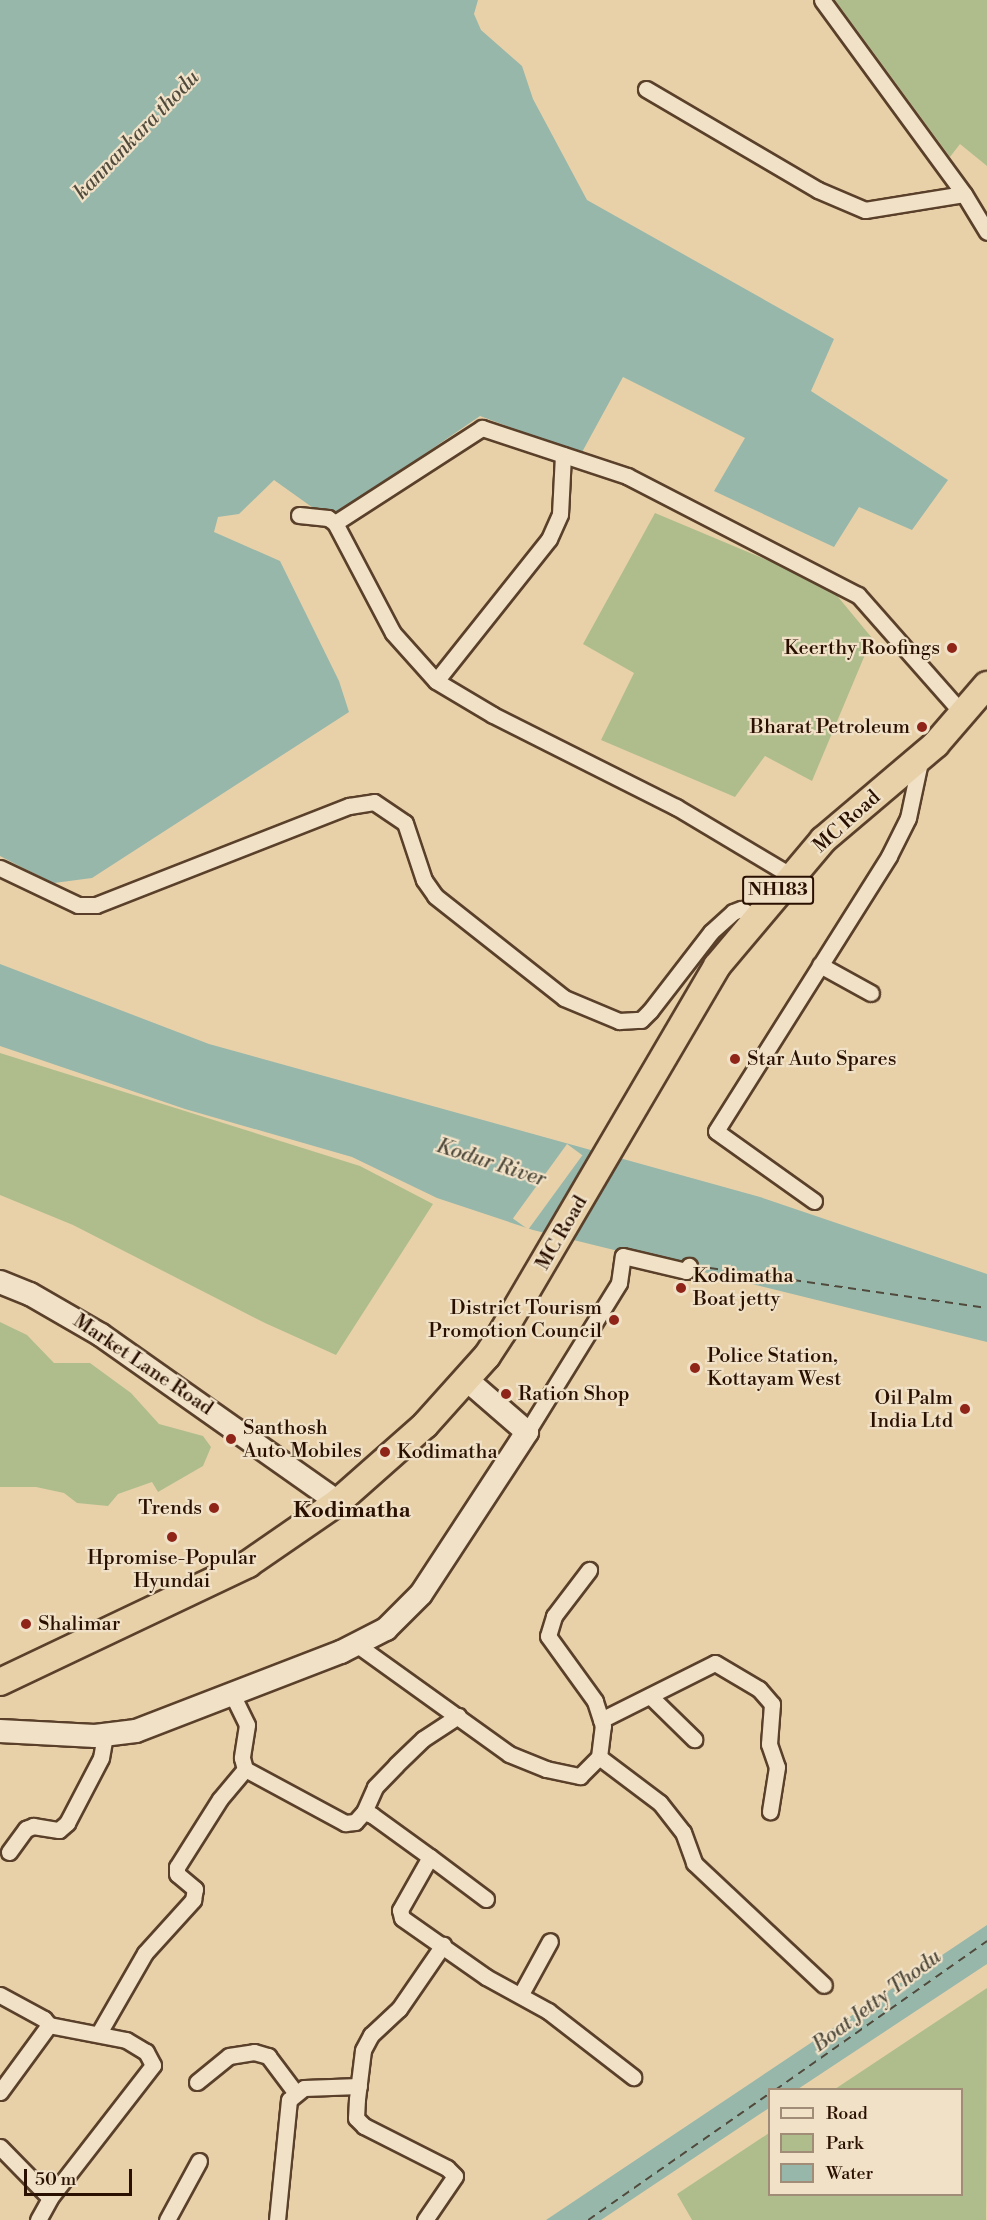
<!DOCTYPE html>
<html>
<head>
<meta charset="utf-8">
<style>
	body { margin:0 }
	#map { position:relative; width:987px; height:2220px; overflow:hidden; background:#e8d1a9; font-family:"Libre Bodoni",serif }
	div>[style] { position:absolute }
	.green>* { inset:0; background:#afbd8d }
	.water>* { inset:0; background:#97b7aa }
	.pier>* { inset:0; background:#e8d1a9; transform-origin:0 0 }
	.ferry>* { height:1.5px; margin-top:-0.75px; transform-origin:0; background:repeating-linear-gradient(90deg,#504a3c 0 8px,transparent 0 14px) }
	.roads { filter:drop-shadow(2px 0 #5a402a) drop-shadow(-2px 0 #5a402a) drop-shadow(0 2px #5a402a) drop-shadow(0 -2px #5a402a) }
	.minor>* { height:15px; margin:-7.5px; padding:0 7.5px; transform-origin:7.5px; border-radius:7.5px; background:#f0e1c7 }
	.secondary>* { height:22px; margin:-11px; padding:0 11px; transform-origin:11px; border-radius:11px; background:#f0e1c7 }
	.trunk>* { height:26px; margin:-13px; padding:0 13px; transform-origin:13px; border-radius:13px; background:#e8d1a9 }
	.dots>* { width:16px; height:16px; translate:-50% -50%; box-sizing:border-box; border:3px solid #f0e1c7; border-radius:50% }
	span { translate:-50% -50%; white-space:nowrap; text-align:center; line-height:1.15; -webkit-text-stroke:4.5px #f0e1c7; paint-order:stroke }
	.shield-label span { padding:2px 4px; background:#f0e1c7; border:2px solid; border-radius:4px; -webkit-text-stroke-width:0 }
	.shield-label { font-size:18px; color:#2a1000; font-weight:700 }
	.poi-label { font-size:20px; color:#2a1000 }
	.right { translate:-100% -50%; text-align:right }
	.left { translate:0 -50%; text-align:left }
	.street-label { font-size:20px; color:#2a1000 }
	.water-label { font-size:21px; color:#504a3c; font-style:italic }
	.quarter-label { font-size:22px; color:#2a1000; font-weight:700 }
	.legend { position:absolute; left:768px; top:2088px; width:195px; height:108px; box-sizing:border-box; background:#f0e1c7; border:2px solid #a18d77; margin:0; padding:8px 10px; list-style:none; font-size:18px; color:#2a1000 }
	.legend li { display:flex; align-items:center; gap:12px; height:30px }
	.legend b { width:30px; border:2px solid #a18d77 }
	.scale { position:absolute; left:24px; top:2169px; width:108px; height:27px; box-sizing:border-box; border:3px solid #2a1000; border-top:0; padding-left:8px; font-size:18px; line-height:21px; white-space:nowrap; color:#2a1000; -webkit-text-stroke:4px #f0e1c7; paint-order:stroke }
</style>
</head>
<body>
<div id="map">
	<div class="green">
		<div style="clip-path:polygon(835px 0,987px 0,987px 166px,960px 144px,950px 157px)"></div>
		<div style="clip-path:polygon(655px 513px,829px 586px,872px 638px,812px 781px,765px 756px,735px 797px,601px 740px,634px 673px,583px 644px)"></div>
		<div style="clip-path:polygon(0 1053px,360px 1166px,433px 1204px,336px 1355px,265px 1323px,73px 1225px,0 1195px)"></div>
		<div style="clip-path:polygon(0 1322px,27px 1335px,54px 1363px,90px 1363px,131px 1393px,159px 1424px,203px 1436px,211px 1447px,203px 1466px,158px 1492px,152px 1482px,118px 1494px,108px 1506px,77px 1503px,64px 1493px,36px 1487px,0 1487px)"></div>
		<div style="clip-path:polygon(987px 1988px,986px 2220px,692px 2220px,677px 2194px,769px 2133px,770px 2194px,962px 2194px,962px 2090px,835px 2089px)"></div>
	</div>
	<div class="water">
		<div style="clip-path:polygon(0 0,478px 0,474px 14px,481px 30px,522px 66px,533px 99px,587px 200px,834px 339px,811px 391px,948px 480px,912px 530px,859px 507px,834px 547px,714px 491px,745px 438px,623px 377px,581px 454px,480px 416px,334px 516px,323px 515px,274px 480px,239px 514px,218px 517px,214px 532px,280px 561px,339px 681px,349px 712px,92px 878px,54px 883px,25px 869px,0 856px)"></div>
		<div style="clip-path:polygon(0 964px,209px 1044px,760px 1197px,987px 1274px,987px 1342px,533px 1230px,437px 1198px,352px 1157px,185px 1109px,0 1046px)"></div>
		<div style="clip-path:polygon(987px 1925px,987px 1964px,798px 2089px,770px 2090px,769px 2108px,601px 2220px,546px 2220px)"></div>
	</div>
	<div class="pier">
		<div style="left:567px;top:1144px;width:19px;height:92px;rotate:36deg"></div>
	</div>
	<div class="ferry">
		<div style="left:696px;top:1266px;width:294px;rotate:8.2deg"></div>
		<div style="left:775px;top:2090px;width:259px;rotate:-35.1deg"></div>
		<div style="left:588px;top:2220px;width:222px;rotate:-34.9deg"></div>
	</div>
	<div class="roads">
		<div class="minor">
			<div style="left:822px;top:0;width:240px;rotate:53.8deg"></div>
			<div style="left:964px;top:194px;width:44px;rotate:58.8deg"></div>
			<div style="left:646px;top:89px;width:199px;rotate:30.4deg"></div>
			<div style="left:818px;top:190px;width:51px;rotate:23.1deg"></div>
			<div style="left:865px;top:210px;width:100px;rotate:-9.2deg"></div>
			<div style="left:299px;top:515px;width:29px;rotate:6deg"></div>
			<div style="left:328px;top:518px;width:9px;rotate:36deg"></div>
			<div style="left:335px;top:523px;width:124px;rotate:62.2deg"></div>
			<div style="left:393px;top:633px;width:64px;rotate:48.1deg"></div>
			<div style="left:436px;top:681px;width:66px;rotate:30.8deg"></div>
			<div style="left:493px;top:715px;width:205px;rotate:26.7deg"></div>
			<div style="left:676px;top:807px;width:133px;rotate:30.8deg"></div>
			<div style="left:335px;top:523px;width:175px;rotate:-32.9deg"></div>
			<div style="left:482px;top:428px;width:153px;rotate:18.3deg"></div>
			<div style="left:627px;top:476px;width:260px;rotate:27.3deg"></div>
			<div style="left:858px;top:595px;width:159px;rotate:48.6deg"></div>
			<div style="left:436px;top:681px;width:181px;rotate:-51.5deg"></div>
			<div style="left:549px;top:539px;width:27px;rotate:-66deg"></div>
			<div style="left:560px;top:514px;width:59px;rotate:-87.1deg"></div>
			<div style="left:0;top:868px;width:86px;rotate:25.4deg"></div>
			<div style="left:78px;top:905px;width:18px"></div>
			<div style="left:96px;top:905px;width:272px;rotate:-21.4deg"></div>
			<div style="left:349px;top:806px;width:25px;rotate:-9deg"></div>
			<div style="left:374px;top:802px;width:37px;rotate:34deg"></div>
			<div style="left:405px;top:823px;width:60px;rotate:71.6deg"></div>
			<div style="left:424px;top:880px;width:19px;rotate:55deg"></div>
			<div style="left:435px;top:896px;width:164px;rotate:38.3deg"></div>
			<div style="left:564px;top:998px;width:60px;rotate:22.7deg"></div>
			<div style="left:619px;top:1021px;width:22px;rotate:-3deg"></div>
			<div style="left:641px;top:1020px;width:13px;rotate:-45deg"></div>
			<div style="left:650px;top:1011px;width:100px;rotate:-52.3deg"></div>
			<div style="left:711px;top:932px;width:30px;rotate:-42deg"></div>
			<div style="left:733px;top:912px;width:9px;rotate:-21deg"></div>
			<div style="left:741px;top:909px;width:17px;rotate:33deg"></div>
			<div style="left:820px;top:965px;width:58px;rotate:28.8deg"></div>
			<div style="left:814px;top:1201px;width:120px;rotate:-144.5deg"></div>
			<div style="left:716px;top:1131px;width:325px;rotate:-57.8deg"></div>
			<div style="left:889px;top:856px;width:42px;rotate:-63.4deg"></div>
			<div style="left:908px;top:818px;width:62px;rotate:-78deg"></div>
			<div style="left:527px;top:1432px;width:175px;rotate:-58.3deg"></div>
			<div style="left:619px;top:1283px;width:27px;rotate:-82deg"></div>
			<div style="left:623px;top:1256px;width:65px;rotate:13.4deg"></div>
			<div style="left:686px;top:1271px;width:6px;rotate:-59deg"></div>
			<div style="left:356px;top:1644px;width:188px;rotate:35.7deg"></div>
			<div style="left:509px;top:1754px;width:40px;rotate:22deg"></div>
			<div style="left:546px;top:1769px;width:35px;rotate:12deg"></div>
			<div style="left:580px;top:1776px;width:27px;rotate:-45deg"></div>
			<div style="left:599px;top:1757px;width:31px;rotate:-83deg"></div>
			<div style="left:603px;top:1726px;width:26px;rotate:-108deg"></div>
			<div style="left:595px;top:1701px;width:80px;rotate:-125.9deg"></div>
			<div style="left:548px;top:1636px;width:21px;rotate:-73deg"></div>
			<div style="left:554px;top:1616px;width:58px;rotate:-52.7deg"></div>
			<div style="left:232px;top:1694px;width:34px;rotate:64deg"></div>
			<div style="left:247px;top:1725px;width:33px;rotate:99deg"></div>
			<div style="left:242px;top:1758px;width:11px;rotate:75deg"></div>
			<div style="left:245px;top:1769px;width:114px;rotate:28.4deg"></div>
			<div style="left:345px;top:1823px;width:10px;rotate:-6deg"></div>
			<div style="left:355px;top:1822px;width:13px;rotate:-48deg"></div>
			<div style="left:364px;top:1812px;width:9px;rotate:21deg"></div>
			<div style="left:372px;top:1815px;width:72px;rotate:35.9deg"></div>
			<div style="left:430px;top:1857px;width:61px;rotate:119.5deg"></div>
			<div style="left:400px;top:1910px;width:8px;rotate:76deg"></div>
			<div style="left:402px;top:1918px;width:103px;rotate:35.1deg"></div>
			<div style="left:486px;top:1977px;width:71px;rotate:28.7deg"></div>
			<div style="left:548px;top:2011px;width:108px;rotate:37.8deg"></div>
			<div style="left:650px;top:1696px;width:62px;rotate:44.3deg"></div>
			<div style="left:601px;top:1720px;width:127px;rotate:-26.6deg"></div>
			<div style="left:715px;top:1663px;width:51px;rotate:30.6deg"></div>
			<div style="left:759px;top:1689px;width:20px;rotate:49deg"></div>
			<div style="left:772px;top:1704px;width:40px;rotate:94.3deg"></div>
			<div style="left:769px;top:1744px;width:24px;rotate:71deg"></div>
			<div style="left:777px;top:1767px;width:45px;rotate:99deg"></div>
			<div style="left:599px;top:1757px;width:76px;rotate:37deg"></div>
			<div style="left:660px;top:1803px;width:37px;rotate:52deg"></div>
			<div style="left:683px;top:1832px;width:33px;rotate:70deg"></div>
			<div style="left:694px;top:1863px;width:178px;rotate:43.2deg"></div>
			<div style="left:364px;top:1812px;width:27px;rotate:-66deg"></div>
			<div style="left:375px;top:1787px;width:30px;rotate:-46deg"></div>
			<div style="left:396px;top:1765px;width:37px;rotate:-44deg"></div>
			<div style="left:423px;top:1739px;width:42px;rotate:-33.3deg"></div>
			<div style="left:9px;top:1852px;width:29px;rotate:-54deg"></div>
			<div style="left:26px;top:1829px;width:8px;rotate:-23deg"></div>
			<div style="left:33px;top:1826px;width:26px;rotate:9deg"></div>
			<div style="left:59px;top:1830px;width:11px;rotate:-41deg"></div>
			<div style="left:67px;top:1823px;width:73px;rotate:-62.4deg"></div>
			<div style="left:101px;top:1758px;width:23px;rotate:-80deg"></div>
			<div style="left:430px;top:1857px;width:70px;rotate:36.9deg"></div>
			<div style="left:521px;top:1994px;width:60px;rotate:-61.3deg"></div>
			<div style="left:0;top:1995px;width:50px;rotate:28.6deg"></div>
			<div style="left:44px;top:2019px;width:8px;rotate:50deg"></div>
			<div style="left:49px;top:2025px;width:83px;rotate:126.2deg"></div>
			<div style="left:99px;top:2033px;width:92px;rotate:-60.1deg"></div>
			<div style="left:145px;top:1953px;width:72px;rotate:-47.8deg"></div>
			<div style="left:193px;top:1900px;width:11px;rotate:-80deg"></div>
			<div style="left:195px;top:1889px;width:23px;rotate:-140deg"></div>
			<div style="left:177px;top:1874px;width:7px;rotate:-90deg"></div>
			<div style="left:177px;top:1867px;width:80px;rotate:-57.7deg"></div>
			<div style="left:220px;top:1799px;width:39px;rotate:-50deg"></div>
			<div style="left:197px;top:2082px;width:41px;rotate:-39.1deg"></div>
			<div style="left:229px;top:2056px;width:25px;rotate:-9deg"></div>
			<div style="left:254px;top:2052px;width:15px;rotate:16deg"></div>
			<div style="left:268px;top:2056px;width:45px;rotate:53.1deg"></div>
			<div style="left:0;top:2147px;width:71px;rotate:45.6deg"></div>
			<div style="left:38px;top:2220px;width:25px;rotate:-61deg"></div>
			<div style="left:50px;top:2198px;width:168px;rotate:-52.2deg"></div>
			<div style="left:153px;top:2065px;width:15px;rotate:-118deg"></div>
			<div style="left:146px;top:2052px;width:23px;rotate:-149deg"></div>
			<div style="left:126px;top:2040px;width:78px;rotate:-169deg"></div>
			<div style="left:167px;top:2220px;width:67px;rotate:-61.5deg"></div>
			<div style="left:277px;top:2220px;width:121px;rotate:-84.3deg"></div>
			<div style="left:289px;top:2100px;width:19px;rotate:-39deg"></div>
			<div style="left:304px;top:2088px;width:55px;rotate:-2.1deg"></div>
			<div style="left:425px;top:2220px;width:53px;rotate:-55.7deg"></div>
			<div style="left:455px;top:2176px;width:11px;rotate:-135deg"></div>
			<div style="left:447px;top:2168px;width:93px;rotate:-153.2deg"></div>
			<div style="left:364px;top:2126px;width:11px;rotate:-135deg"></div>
			<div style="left:356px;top:2118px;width:19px;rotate:-87deg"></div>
			<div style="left:357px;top:2099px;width:49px;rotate:-83deg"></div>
			<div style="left:363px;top:2050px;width:17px;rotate:-62deg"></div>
			<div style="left:371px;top:2035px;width:38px;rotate:-43deg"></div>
			<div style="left:399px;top:2009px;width:78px;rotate:-55.5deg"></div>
		</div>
		<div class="secondary">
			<div style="left:0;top:1282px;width:32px;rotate:22deg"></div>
			<div style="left:30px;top:1294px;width:82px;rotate:30deg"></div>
			<div style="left:101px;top:1335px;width:290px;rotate:35.2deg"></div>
			<div style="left:0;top:1731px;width:95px;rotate:3deg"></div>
			<div style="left:95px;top:1736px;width:41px;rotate:-7deg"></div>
			<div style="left:136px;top:1731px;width:220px;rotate:-21.1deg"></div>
			<div style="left:341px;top:1652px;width:51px;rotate:-27.1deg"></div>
			<div style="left:386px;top:1629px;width:49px;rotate:-45deg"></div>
			<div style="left:421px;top:1594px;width:194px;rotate:-56.8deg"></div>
			<div style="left:527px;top:1432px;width:79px;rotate:-139.1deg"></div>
		</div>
		<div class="trunk">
			<div style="left:0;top:1682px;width:275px;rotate:-25.4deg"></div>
			<div style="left:248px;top:1564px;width:109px;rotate:-34.6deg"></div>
			<div style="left:338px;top:1502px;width:116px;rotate:-41.5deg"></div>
			<div style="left:425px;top:1425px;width:93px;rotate:-48.1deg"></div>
			<div style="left:487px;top:1356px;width:30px;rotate:-57deg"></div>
			<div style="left:503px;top:1331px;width:423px;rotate:-59.6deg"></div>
			<div style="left:717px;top:966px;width:165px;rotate:-49.9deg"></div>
			<div style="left:823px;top:840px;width:148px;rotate:-40.3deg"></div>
			<div style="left:936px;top:744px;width:78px;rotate:-49.2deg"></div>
		</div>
	</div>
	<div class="dots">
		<div style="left:952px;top:648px;background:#8f2418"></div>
		<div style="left:922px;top:727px;background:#8f2418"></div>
		<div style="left:735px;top:1059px;background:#8f2418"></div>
		<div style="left:681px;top:1288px;background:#8f2418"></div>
		<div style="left:614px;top:1320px;background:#8f2418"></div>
		<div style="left:695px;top:1368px;background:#8f2418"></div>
		<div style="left:506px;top:1394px;background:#8f2418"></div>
		<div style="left:965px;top:1409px;background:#8f2418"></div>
		<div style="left:231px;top:1439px;background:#8f2418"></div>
		<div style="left:385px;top:1452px;background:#8f2418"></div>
		<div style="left:214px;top:1508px;background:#8f2418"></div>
		<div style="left:172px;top:1537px;background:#8f2418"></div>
		<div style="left:26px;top:1624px;background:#8f2418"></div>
	</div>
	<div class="shield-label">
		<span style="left:778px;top:890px">NH183</span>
	</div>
	<div class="poi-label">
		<span class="right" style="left:940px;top:648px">Keerthy Roofings</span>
		<span class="right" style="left:910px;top:727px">Bharat Petroleum</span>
		<span class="left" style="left:747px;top:1059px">Star Auto Spares</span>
		<span class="left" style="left:693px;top:1288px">Kodimatha<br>Boat jetty</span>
		<span class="right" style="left:602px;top:1320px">District Tourism<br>Promotion Council</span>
		<span class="left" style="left:707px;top:1368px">Police Station,<br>Kottayam West</span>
		<span class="left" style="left:518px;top:1394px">Ration Shop</span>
		<span class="right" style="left:953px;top:1410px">Oil Palm<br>India Ltd</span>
		<span class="left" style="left:243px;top:1440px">Santhosh<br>Auto Mobiles</span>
		<span class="left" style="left:397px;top:1452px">Kodimatha</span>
		<span class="right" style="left:202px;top:1508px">Trends</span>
		<span style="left:172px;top:1570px">Hpromise-Popular<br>Hyundai</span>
		<span class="left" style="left:38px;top:1624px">Shalimar</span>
	</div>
	<div class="street-label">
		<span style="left:847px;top:822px;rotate:-42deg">MC Road</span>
		<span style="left:562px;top:1233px;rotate:-60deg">MC Road</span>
		<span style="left:143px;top:1365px;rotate:34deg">Market Lane Road</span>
	</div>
	<div class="water-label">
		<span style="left:137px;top:135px;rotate:-46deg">kannankara thodu</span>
		<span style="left:491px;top:1163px;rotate:18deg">Kodur River</span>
		<span style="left:877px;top:2001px;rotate:-37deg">Boat Jetty Thodu</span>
	</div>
	<div class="quarter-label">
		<span style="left:352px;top:1511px">Kodimatha</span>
	</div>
	<ul class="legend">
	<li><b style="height:8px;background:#f0e1c7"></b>Road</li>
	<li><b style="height:16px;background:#afbd8d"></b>Park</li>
	<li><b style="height:16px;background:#97b7aa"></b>Water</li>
	</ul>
	<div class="scale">50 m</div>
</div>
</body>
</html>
